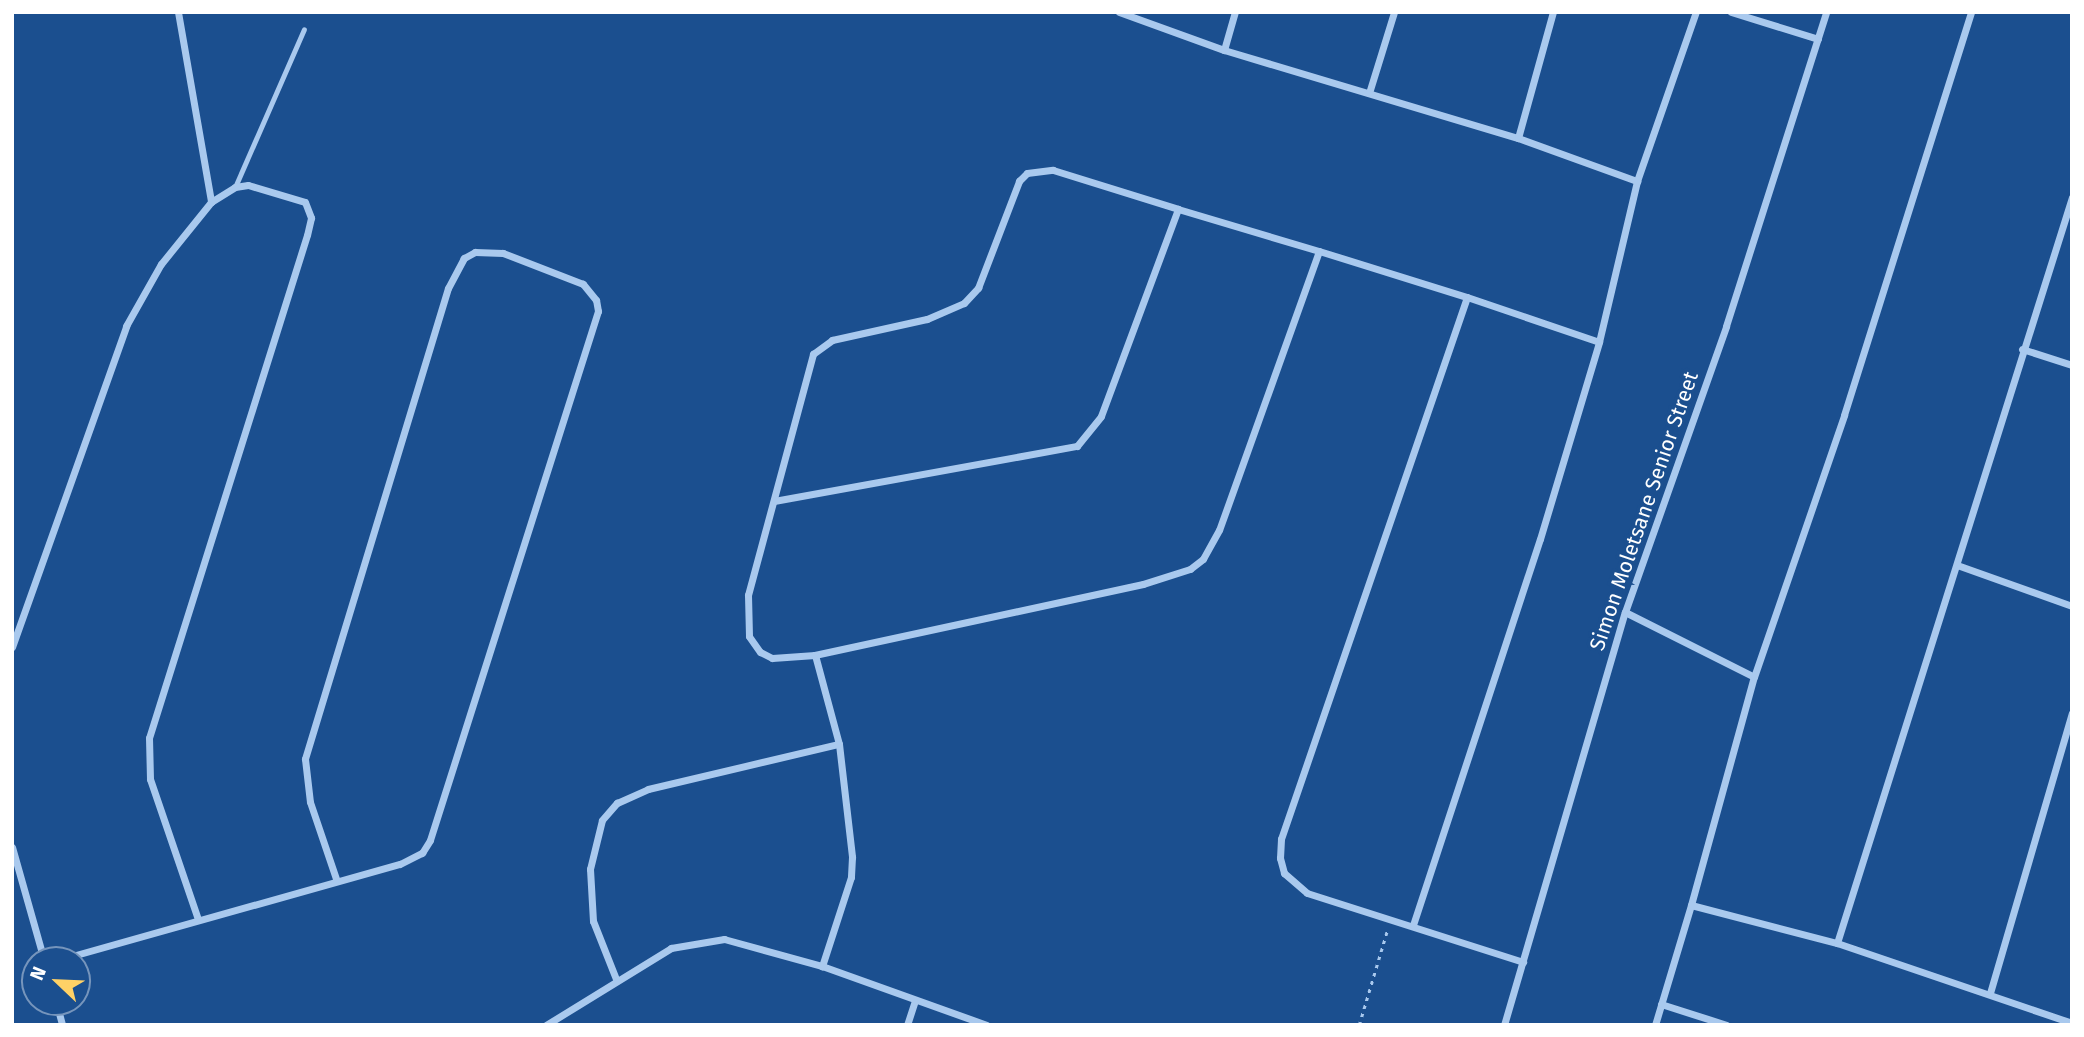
<!DOCTYPE html>
<html>
<head>
<meta charset="utf-8">
<style>
	body { margin:0 }
	#map { position:relative; width:2084px; height:1037px; overflow:hidden; background:#1b4f8f; font-family:"Fira Sans",sans-serif }
	div>[style] { position:absolute }
	.path>* { height:2.5px; margin-top:-1.25px; transform-origin:0; background:repeating-linear-gradient(90deg,#a9c9ee 0 3.5px,transparent 0 8.5px) }
	.service>* { height:5px; margin:-2.5px; padding:0 2.5px; transform-origin:2.5px; border-radius:2.5px; background:#a9c9ee }
	.minor>* { height:7px; margin:-3.5px; padding:0 3.5px; transform-origin:3.5px; border-radius:3.5px; background:#a9c9ee }
	span { translate:-50% -50%; white-space:nowrap; text-align:center; line-height:1.15; -webkit-text-stroke:7px #1b4f8f; paint-order:stroke }
	.street-label { font-size:21px; color:#fff }
	.frame { position:absolute; inset:0; border:14px solid #fff; pointer-events:none }
	.north { position:absolute; left:21px; top:946px; width:70px; height:70px; box-sizing:border-box; background:#1b4f8f; border:2px solid #7695bc; border-radius:50%; rotate:293deg; font-size:19px; font-weight:700; line-height:28px; text-align:center; color:#fff }
	.north::after { content:''; display:block; margin:auto; width:24px; height:32px; background:#ffd166; clip-path:polygon(50% 0,100% 100%,50% 72%,0 100%) }
</style>
</head>
<body>
<div id="map">
	<div class="path">
		<div style="left:1359px;top:1025px;width:98px;rotate:-73.4deg"></div>
	</div>
	<div class="service">
		<div style="left:235px;top:187px;width:172px;rotate:-66.4deg"></div>
	</div>
	<div class="minor">
		<div style="left:178px;top:12px;width:193px;rotate:80.1deg"></div>
		<div style="left:1119px;top:12px;width:112px;rotate:19.9deg"></div>
		<div style="left:1224px;top:50px;width:307px;rotate:16.7deg"></div>
		<div style="left:1518px;top:138px;width:127px;rotate:19.9deg"></div>
		<div style="left:1731px;top:12px;width:91px;rotate:17.2deg"></div>
		<div style="left:1224px;top:50px;width:40px;rotate:-74deg"></div>
		<div style="left:1369px;top:93px;width:85px;rotate:-72.8deg"></div>
		<div style="left:1518px;top:138px;width:131px;rotate:-74.5deg"></div>
		<div style="left:1319px;top:251px;width:296px;rotate:109.7deg"></div>
		<div style="left:1219px;top:530px;width:33px;rotate:119deg"></div>
		<div style="left:1203px;top:559px;width:16px;rotate:142deg"></div>
		<div style="left:1190px;top:569px;width:49px;rotate:162.3deg"></div>
		<div style="left:1143px;top:584px;width:336px;rotate:167.8deg"></div>
		<div style="left:815px;top:655px;width:43px;rotate:176deg"></div>
		<div style="left:772px;top:658px;width:13px;rotate:-153deg"></div>
		<div style="left:760px;top:652px;width:19px;rotate:-125deg"></div>
		<div style="left:749px;top:636px;width:41px;rotate:-91.4deg"></div>
		<div style="left:748px;top:595px;width:250px;rotate:-74.9deg"></div>
		<div style="left:813px;top:354px;width:24px;rotate:-36deg"></div>
		<div style="left:832px;top:340px;width:97px;rotate:-12.5deg"></div>
		<div style="left:927px;top:319px;width:40px;rotate:-23.4deg"></div>
		<div style="left:964px;top:303px;width:21px;rotate:-47deg"></div>
		<div style="left:978px;top:288px;width:115px;rotate:-69deg"></div>
		<div style="left:1019px;top:181px;width:11px;rotate:-45deg"></div>
		<div style="left:1027px;top:173px;width:26px;rotate:-7deg"></div>
		<div style="left:1053px;top:170px;width:131px;rotate:17.3deg"></div>
		<div style="left:1178px;top:209px;width:147px;rotate:16.6deg"></div>
		<div style="left:1319px;top:251px;width:155px;rotate:17.3deg"></div>
		<div style="left:1467px;top:297px;width:139px;rotate:18.8deg"></div>
		<div style="left:1467px;top:297px;width:573px;rotate:108.94deg"></div>
		<div style="left:1281px;top:839px;width:19px;rotate:93deg"></div>
		<div style="left:1280px;top:858px;width:16px;rotate:75deg"></div>
		<div style="left:1284px;top:873px;width:30px;rotate:41deg"></div>
		<div style="left:1307px;top:893px;width:227px;rotate:17.7deg"></div>
		<div style="left:2022px;top:349px;width:52px;rotate:17.7deg"></div>
		<div style="left:774px;top:501px;width:308px;rotate:-10.3deg"></div>
		<div style="left:1077px;top:446px;width:38px;rotate:-51deg"></div>
		<div style="left:1101px;top:416px;width:221px;rotate:-69.6deg"></div>
		<div style="left:1957px;top:565px;width:122px;rotate:19.6deg"></div>
		<div style="left:1625px;top:612px;width:144px;rotate:26.7deg"></div>
		<div style="left:12px;top:647px;width:341px;rotate:-70.4deg"></div>
		<div style="left:126px;top:326px;width:71px;rotate:-60.6deg"></div>
		<div style="left:161px;top:264px;width:80px;rotate:-51.1deg"></div>
		<div style="left:211px;top:202px;width:28px;rotate:-32deg"></div>
		<div style="left:235px;top:187px;width:13px;rotate:-9deg"></div>
		<div style="left:248px;top:185px;width:59px;rotate:16.6deg"></div>
		<div style="left:305px;top:202px;width:17px;rotate:69deg"></div>
		<div style="left:311px;top:218px;width:17px;rotate:103deg"></div>
		<div style="left:307px;top:235px;width:527px;rotate:107.44deg"></div>
		<div style="left:149px;top:738px;width:41px;rotate:88.6deg"></div>
		<div style="left:150px;top:779px;width:148px;rotate:71.1deg"></div>
		<div style="left:815px;top:655px;width:92px;rotate:74.9deg"></div>
		<div style="left:839px;top:744px;width:114px;rotate:83.4deg"></div>
		<div style="left:852px;top:857px;width:20px;rotate:93deg"></div>
		<div style="left:851px;top:877px;width:94px;rotate:108deg"></div>
		<div style="left:12px;top:847px;width:117px;rotate:74.2deg"></div>
		<div style="left:1691px;top:905px;width:237px;rotate:-74.6deg"></div>
		<div style="left:1754px;top:677px;width:277px;rotate:-71deg"></div>
		<div style="left:1844px;top:415px;width:423px;rotate:-72.5deg"></div>
		<div style="left:1413px;top:925px;width:406px;rotate:-71.8deg"></div>
		<div style="left:1540px;top:539px;width:206px;rotate:-73.3deg"></div>
		<div style="left:1599px;top:342px;width:165px;rotate:-76.7deg"></div>
		<div style="left:1637px;top:181px;width:179px;rotate:-70.8deg"></div>
		<div style="left:1837px;top:943px;width:782px;rotate:-72.51deg"></div>
		<div style="left:58px;top:960px;width:355px;rotate:-15.7deg"></div>
		<div style="left:400px;top:864px;width:25px;rotate:-27deg"></div>
		<div style="left:422px;top:853px;width:15px;rotate:-58deg"></div>
		<div style="left:430px;top:840px;width:555px;rotate:-72.38deg"></div>
		<div style="left:598px;top:311px;width:11px;rotate:-100deg"></div>
		<div style="left:596px;top:300px;width:21px;rotate:-129deg"></div>
		<div style="left:583px;top:284px;width:86px;rotate:-158.8deg"></div>
		<div style="left:503px;top:253px;width:28px;rotate:-178deg"></div>
		<div style="left:475px;top:252px;width:13px;rotate:151deg"></div>
		<div style="left:464px;top:258px;width:34px;rotate:118deg"></div>
		<div style="left:448px;top:288px;width:492px;rotate:106.9deg"></div>
		<div style="left:305px;top:759px;width:43px;rotate:83.4deg"></div>
		<div style="left:310px;top:802px;width:81px;rotate:71.3deg"></div>
		<div style="left:616px;top:979px;width:62px;rotate:-111.6deg"></div>
		<div style="left:593px;top:921px;width:52px;rotate:-93.3deg"></div>
		<div style="left:590px;top:869px;width:50px;rotate:-76.2deg"></div>
		<div style="left:602px;top:820px;width:23px;rotate:-49deg"></div>
		<div style="left:617px;top:803px;width:34px;rotate:-24deg"></div>
		<div style="left:648px;top:789px;width:196px;rotate:-13.3deg"></div>
		<div style="left:1990px;top:993px;width:292px;rotate:-73.7deg"></div>
		<div style="left:56px;top:1002px;width:24px;rotate:75deg"></div>
		<div style="left:1661px;top:1004px;width:69px;rotate:17.7deg"></div>
		<div style="left:546px;top:1025px;width:147px;rotate:-31.6deg"></div>
		<div style="left:671px;top:948px;width:54px;rotate:-9.6deg"></div>
		<div style="left:724px;top:939px;width:102px;rotate:15.4deg"></div>
		<div style="left:822px;top:966px;width:175px;rotate:19.7deg"></div>
		<div style="left:907px;top:1025px;width:25px;rotate:-72deg"></div>
		<div style="left:1504px;top:1025px;width:430px;rotate:-73.7deg"></div>
		<div style="left:1625px;top:612px;width:303px;rotate:-70.5deg"></div>
		<div style="left:1726px;top:326px;width:330px;rotate:-72.3deg"></div>
		<div style="left:1655px;top:1025px;width:125px;rotate:-73.3deg"></div>
		<div style="left:1691px;top:905px;width:151px;rotate:14.6deg"></div>
		<div style="left:1837px;top:943px;width:248px;rotate:18.8deg"></div>
	</div>
	<div class="street-label">
		<span style="left:1644px;top:511px;rotate:-71deg">Simon Moletsane Senior Street</span>
	</div>
	<div class="frame"></div>
	<div class="north">N</div>
</div>
</body>
</html>
